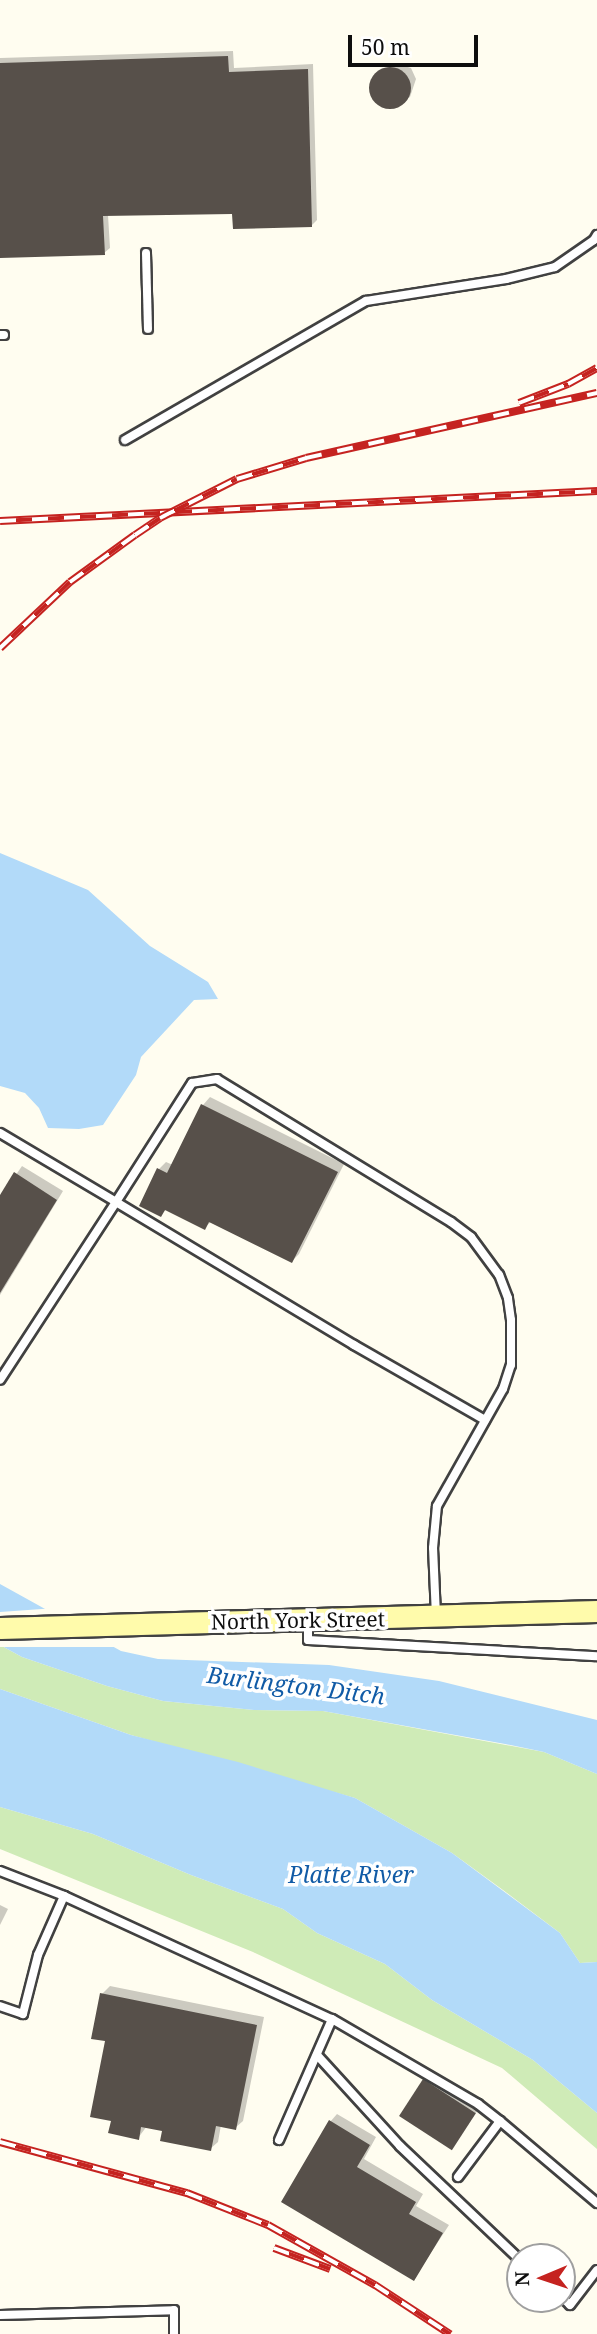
<!DOCTYPE html>
<html>
<head>
<meta charset="utf-8">
<style>
	body { margin:0 }
	#map { position:relative; width:597px; height:2334px; overflow:hidden; background:#fffdf0; font-family:"Noto Serif",serif }
	div>[style] { position:absolute }
	.green>* { inset:0; background:#cfebb7 }
	.water>* { inset:0; background:#b2daf9 }
	.pier>* { inset:0; background:#fffdf0 }
	.shadow>* { inset:0; background:#0003 }
	.building>* { inset:0; background:#57504a; transform-origin:0 0 }
	.round { border-radius:50% }
	.roads { filter:drop-shadow(2px 0 #414141) drop-shadow(-2px 0 #414141) drop-shadow(0 2px #414141) drop-shadow(0 -2px #414141) }
	.service>* { height:8px; margin:-4px; padding:0 4px; transform-origin:4px; border-radius:4px; background:#fff }
	.secondary>* { height:21px; margin:-10.5px; padding:0 10.5px; transform-origin:10.5px; border-radius:10.5px; background:#fffbab }
	.rail>* { height:8px; margin-top:-4px; transform-origin:0; background:repeating-linear-gradient(90deg,#fff 0 16px,#c52320 0 32px); box-sizing:border-box; border-block:2px solid #c52320 }
	span { translate:-50% -50%; white-space:nowrap; text-align:center; line-height:1.15; -webkit-text-stroke:7px #fff; paint-order:stroke }
	.street-label { font-size:21px; color:#0e0e0e }
	.water-label { font-size:23px; color:#115ba6; font-style:italic }
	.north { position:absolute; left:506px; top:2243px; width:70px; height:70px; box-sizing:border-box; background:#fff; border:2px solid #9f9f9f; border-radius:50%; rotate:268deg; font-size:19px; font-weight:700; line-height:28px; text-align:center; color:#0e0e0e }
	.north::after { content:''; display:block; margin:auto; width:24px; height:32px; background:#c52320; clip-path:polygon(50% 0,100% 100%,50% 72%,0 100%) }
	.scale { position:absolute; left:348px; top:35px; width:130px; height:32px; box-sizing:border-box; border:4px solid #0e0e0e; border-top:0; padding-left:9px; font-size:21px; line-height:24px; white-space:nowrap; color:#0e0e0e; -webkit-text-stroke:5px #fff; paint-order:stroke }
</style>
</head>
<body>
<div id="map">
	<div class="green">
		<div style="clip-path:polygon(0 1645px,22px 1657px,107px 1686px,163px 1701px,254px 1710px,323px 1711px,544px 1752px,597px 1774px,597px 1962px,580px 1963px,560px 1933px,503px 1890px,452px 1853px,355px 1798px,131px 1735px,0 1689px)"></div>
		<div style="clip-path:polygon(0 1807px,93px 1834px,191px 1875px,283px 1909px,317px 1933px,385px 1964px,432px 2000px,533px 2060px,597px 2113px,597px 2149px,502px 2068px,253px 1952px,0 1849px)"></div>
	</div>
	<div class="water">
		<div style="clip-path:polygon(0 853px,88px 890px,150px 946px,208px 982px,218px 999px,194px 1000px,141px 1057px,136px 1075px,103px 1125px,79px 1129px,48px 1128px,39px 1108px,25px 1093px,0 1086px)"></div>
		<div style="clip-path:polygon(0 1584px,121px 1651px,158px 1659px,329px 1665px,439px 1681px,597px 1720px,597px 1774px,544px 1752px,505px 1744px,323px 1711px,254px 1710px,163px 1701px,107px 1686px,22px 1657px,0 1645px)"></div>
		<div style="clip-path:polygon(0 1689px,131px 1735px,238px 1762px,355px 1798px,452px 1853px,560px 1933px,580px 1963px,597px 1962px,597px 2113px,533px 2060px,432px 2000px,385px 1964px,317px 1933px,283px 1909px,191px 1875px,93px 1834px,0 1807px)"></div>
	</div>
	<div class="pier">
		<div style="clip-path:polygon(56px 1608px,100px 1634px,119px 1647px,0 1647px,0 1612px)"></div>
	</div>
	<div class="shadow">
		<div style="clip-path:polygon(233px 51px,234px 68px,313px 64px,317px 220px,311px 226px,234px 212px,108px 215px,110px 248px,104px 253px,0 256px,0 58px)"></div>
		<div style="clip-path:polygon(394px 63px,411px 68px,416px 79px,410px 97px,392px 108px,375px 100px,371px 88px,376px 75px)"></div>
		<div style="clip-path:polygon(210px 1097px,344px 1164px,299px 1254px,292px 1261px,212px 1221px,204px 1228px,167px 1209px,160px 1215px,159px 1169px,166px 1162px,173px 1165px,203px 1105px)"></div>
		<div style="clip-path:polygon(22px 1166px,63px 1191px,0 1295px,0 1198px)"></div>
		<div style="clip-path:polygon(0 1905px,8px 1909px,0 1925px)"></div>
		<div style="clip-path:polygon(110px 1986px,264px 2017px,243px 2121px,235px 2128px,221px 2125px,218px 2142px,210px 2149px,164px 2129px,147px 2126px,138px 2138px,113px 2120px,102px 1994px)"></div>
		<div style="clip-path:polygon(430px 2074px,480px 2107px,452px 2148px,424px 2080px)"></div>
		<div style="clip-path:polygon(337px 2114px,376px 2137px,364px 2159px,423px 2194px,416px 2206px,449px 2225px,414px 2279px,330px 2122px)"></div>
	</div>
	<div class="building">
		<div style="clip-path:polygon(228px 56px,229px 72px,308px 69px,312px 227px,233px 229px,232px 214px,103px 216px,105px 255px,0 258px,0 63px)"></div>
		<div class="round" style="left:369px;top:67px;width:42px;height:42px"></div>
		<div style="clip-path:polygon(201px 1104px,338px 1172px,292px 1263px,209px 1222px,205px 1230px,165px 1210px,161px 1217px,139px 1206px,157px 1168px,167px 1173px)"></div>
		<div style="clip-path:polygon(14px 1172px,57px 1200px,0 1293px,0 1195px)"></div>
		<div style="clip-path:polygon(100px 1993px,257px 2025px,236px 2130px,216px 2126px,211px 2151px,160px 2141px,162px 2131px,141px 2127px,139px 2140px,108px 2133px,111px 2121px,90px 2117px,105px 2041px,91px 2039px)"></div>
		<div style="left:423px;top:2079px;width:63px;height:44px;rotate:33deg"></div>
		<div style="clip-path:polygon(329px 2120px,370px 2145px,357px 2167px,416px 2202px,409px 2214px,443px 2233px,414px 2281px,281px 2202px)"></div>
	</div>
	<div class="roads">
		<div class="service">
			<div style="left:146px;top:253px;width:76px;rotate:88.5deg"></div>
			<div style="left:0;top:335px;width:4px"></div>
			<div style="left:125px;top:440px;width:278px;rotate:-30deg"></div>
			<div style="left:366px;top:301px;width:142px;rotate:-8.9deg"></div>
			<div style="left:506px;top:279px;width:50px;rotate:-13.8deg"></div>
			<div style="left:555px;top:267px;width:47px;rotate:-34.7deg"></div>
			<div style="left:594px;top:240px;width:6px;rotate:-59deg"></div>
			<div style="left:0;top:1133px;width:135px;rotate:30.7deg"></div>
			<div style="left:116px;top:1202px;width:212px;rotate:123.1deg"></div>
			<div style="left:436px;top:1616px;width:68px;rotate:-92.5deg"></div>
			<div style="left:433px;top:1548px;width:42px;rotate:-84.6deg"></div>
			<div style="left:437px;top:1506px;width:134px;rotate:-60.6deg"></div>
			<div style="left:503px;top:1389px;width:25px;rotate:-72deg"></div>
			<div style="left:511px;top:1365px;width:45px;rotate:-90deg"></div>
			<div style="left:511px;top:1320px;width:22px;rotate:-98deg"></div>
			<div style="left:508px;top:1298px;width:25px;rotate:-111deg"></div>
			<div style="left:499px;top:1275px;width:47px;rotate:-126.4deg"></div>
			<div style="left:471px;top:1237px;width:25px;rotate:-143deg"></div>
			<div style="left:451px;top:1222px;width:274px;rotate:-148.6deg"></div>
			<div style="left:217px;top:1079px;width:25px;rotate:171deg"></div>
			<div style="left:192px;top:1083px;width:141px;rotate:122.6deg"></div>
			<div style="left:116px;top:1202px;width:278px;rotate:31deg"></div>
			<div style="left:354px;top:1345px;width:151px;rotate:29.8deg"></div>
			<div style="left:308px;top:1621px;width:19px;rotate:90deg"></div>
			<div style="left:308px;top:1640px;width:289px;rotate:3.2deg"></div>
			<div style="left:0;top:1871px;width:69px;rotate:21.3deg"></div>
			<div style="left:64px;top:1896px;width:64px;rotate:113.8deg"></div>
			<div style="left:38px;top:1955px;width:61px;rotate:104.3deg"></div>
			<div style="left:23px;top:2014px;width:24px;rotate:-161deg"></div>
			<div style="left:64px;top:1896px;width:295px;rotate:24.7deg"></div>
			<div style="left:332px;top:2019px;width:169px;rotate:30.2deg"></div>
			<div style="left:478px;top:2104px;width:28px;rotate:38deg"></div>
			<div style="left:317px;top:2055px;width:123px;rotate:47.6deg"></div>
			<div style="left:400px;top:2146px;width:166px;rotate:43.5deg"></div>
			<div style="left:279px;top:2140px;width:132px;rotate:-66.3deg"></div>
			<div style="left:458px;top:2177px;width:70px;rotate:-53.1deg"></div>
			<div style="left:500px;top:2121px;width:127px;rotate:40.2deg"></div>
			<div style="left:562px;top:2297px;width:11px;rotate:45deg"></div>
			<div style="left:570px;top:2305px;width:44px;rotate:-52.4deg"></div>
			<div style="left:0;top:2315px;width:174px;rotate:-1.6deg"></div>
			<div style="left:174px;top:2310px;width:24px;rotate:90deg"></div>
		</div>
		<div class="secondary">
			<div style="left:0;top:1628px;width:597px;rotate:-1.63deg"></div>
		</div>
	</div>
	<div class="rail">
		<div style="left:519px;top:403px;width:53px;rotate:-21.2deg"></div>
		<div style="left:568px;top:384px;width:33px;rotate:-29deg"></div>
		<div style="left:0;top:521px;width:598px;rotate:-2.88deg"></div>
		<div style="left:0;top:648px;width:96px;rotate:-43.3deg"></div>
		<div style="left:70px;top:582px;width:80px;rotate:-35.9deg"></div>
		<div style="left:135px;top:535px;width:30px;rotate:-34deg"></div>
		<div style="left:160px;top:518px;width:86px;rotate:-26.9deg"></div>
		<div style="left:237px;top:479px;width:72px;rotate:-16.9deg"></div>
		<div style="left:306px;top:458px;width:298px;rotate:-12.6deg"></div>
		<div style="left:0;top:2142px;width:194px;rotate:15.3deg"></div>
		<div style="left:187px;top:2193px;width:87px;rotate:21.6deg"></div>
		<div style="left:268px;top:2225px;width:123px;rotate:29.3deg"></div>
		<div style="left:375px;top:2285px;width:90px;rotate:33.2deg"></div>
		<div style="left:274px;top:2248px;width:60px;rotate:20.6deg"></div>
	</div>
	<div class="street-label">
		<span style="left:298px;top:1620px;rotate:-1deg">North York Street</span>
	</div>
	<div class="water-label">
		<span style="left:296px;top:1685px;rotate:7deg">Burlington Ditch</span>
		<span style="left:351px;top:1874px">Platte River</span>
	</div>
	<div class="north">N</div>
	<div class="scale">50 m</div>
</div>
</body>
</html>
